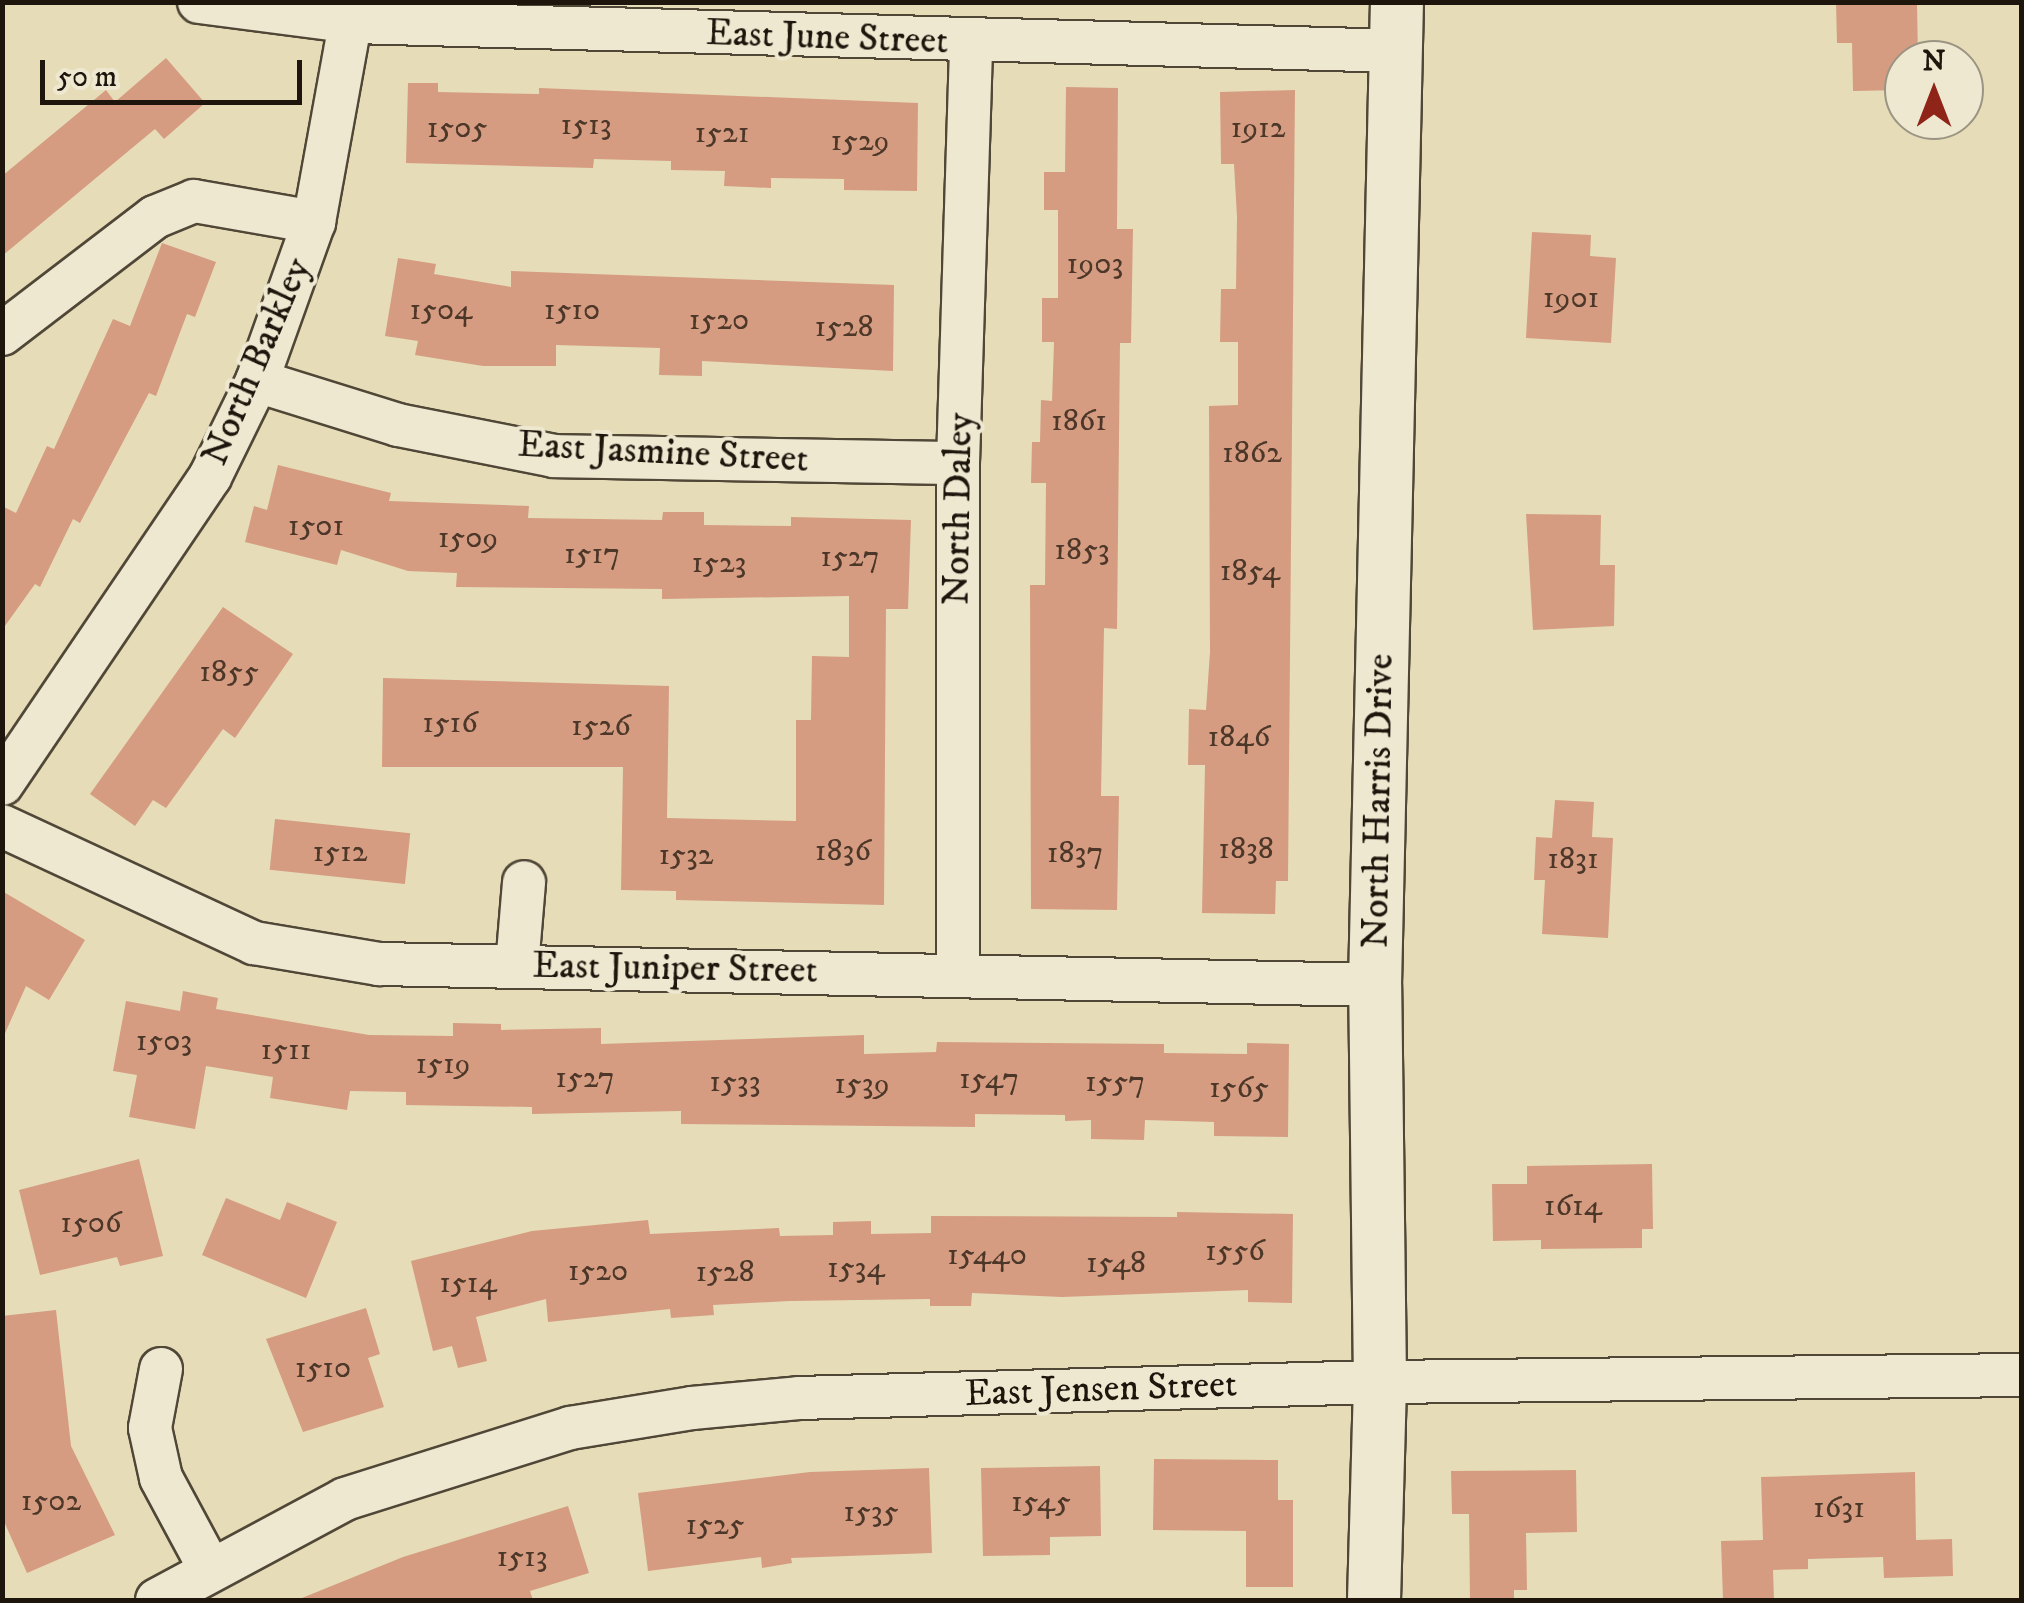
<!DOCTYPE html>
<html>
<head>
<meta charset="utf-8">
<style>
	body { margin:0 }
	#map { position:relative; width:2024px; height:1603px; overflow:hidden; background:#e6dcb8; font-family:"IM FELL DW Pica",serif }
	div>[style] { position:absolute }
	.building>* { inset:0; background:#d59c81; transform-origin:0 0 }
	.roads { filter:drop-shadow(2px 0 #504737) drop-shadow(-2px 0 #504737) drop-shadow(0 2px #504737) drop-shadow(0 -2px #504737) }
	.minor>* { height:42px; margin:-21px; padding:0 21px; transform-origin:21px; border-radius:21px; background:#efe8d1 }
	.tertiary>* { height:52px; margin:-26px; padding:0 26px; transform-origin:26px; border-radius:26px; background:#efe8d1 }
	span { translate:-50% -50%; white-space:nowrap; text-align:center; line-height:1.15; -webkit-text-stroke:8px #efe8d1; paint-order:stroke }
	.number-label { font-size:32px; color:#4c3729 }
	.number-label span { -webkit-text-stroke-width:0 }
	.street-label { font-size:38px; color:#1e150c }
	.frame { position:absolute; inset:0; border:5px solid #1e150c; pointer-events:none }
	.north { position:absolute; left:1884px; top:40px; width:100px; height:100px; box-sizing:border-box; background:#efe8d1; border:2px solid #9b9482; border-radius:50%; rotate:0deg; font-size:28px; font-weight:700; line-height:40px; text-align:center; color:#1e150c }
	.north::after { content:''; display:block; margin:auto; width:35px; height:45px; background:#8f2418; clip-path:polygon(50% 0,100% 100%,50% 72%,0 100%) }
	.scale { position:absolute; left:40px; top:60px; width:262px; height:45px; box-sizing:border-box; border:5px solid #1e150c; border-top:0; padding-left:12px; font-size:30px; line-height:35px; white-space:nowrap; color:#1e150c; -webkit-text-stroke:8px #efe8d1; paint-order:stroke }
</style>
</head>
<body>
<div id="map">
	<div class="building">
		<div style="clip-path:polygon(1836px 2px,1917px 2px,1918px 60px,1904px 60px,1904px 90px,1853px 91px,1852px 43px,1837px 43px)"></div>
		<div style="clip-path:polygon(166px 58px,205px 103px,164px 139px,155px 129px,2px 256px,2px 176px,106px 90px,115px 102px)"></div>
		<div style="clip-path:polygon(408px 83px,438px 83px,438px 92px,539px 94px,539px 88px,918px 103px,917px 191px,844px 190px,844px 179px,771px 178px,771px 188px,724px 186px,725px 171px,671px 170px,671px 161px,594px 159px,593px 168px,406px 163px)"></div>
		<div style="clip-path:polygon(1066px 87px,1118px 88px,1117px 229px,1133px 229px,1131px 343px,1120px 343px,1117px 629px,1104px 628px,1101px 796px,1119px 796px,1117px 910px,1031px 909px,1030px 585px,1045px 585px,1046px 483px,1031px 483px,1032px 442px,1040px 442px,1041px 400px,1052px 401px,1054px 342px,1042px 342px,1042px 298px,1058px 298px,1058px 210px,1044px 210px,1044px 172px,1065px 172px)"></div>
		<div style="clip-path:polygon(1295px 90px,1288px 881px,1276px 881px,1275px 914px,1202px 913px,1205px 765px,1188px 765px,1189px 709px,1206px 710px,1210px 652px,1209px 406px,1238px 405px,1238px 342px,1220px 342px,1221px 289px,1236px 289px,1237px 217px,1234px 164px,1221px 164px,1220px 92px)"></div>
		<div style="clip-path:polygon(1532px 232px,1591px 235px,1590px 256px,1616px 258px,1611px 343px,1526px 338px)"></div>
		<div style="clip-path:polygon(162px 243px,216px 262px,195px 317px,187px 314px,156px 396px,149px 393px,80px 523px,73px 519px,40px 587px,35px 584px,2px 630px,2px 506px,16px 513px,47px 446px,54px 449px,113px 319px,130px 326px)"></div>
		<div style="clip-path:polygon(398px 258px,436px 264px,434px 274px,511px 287px,511px 271px,894px 285px,893px 371px,702px 361px,702px 376px,659px 375px,660px 348px,556px 345px,556px 366px,483px 366px,415px 355px,418px 341px,385px 336px)"></div>
		<div style="clip-path:polygon(278px 465px,391px 493px,389px 501px,529px 506px,528px 518px,662px 520px,663px 512px,704px 512px,704px 525px,791px 526px,791px 517px,911px 520px,908px 609px,886px 609px,884px 905px,676px 900px,676px 891px,621px 890px,623px 767px,382px 767px,383px 678px,669px 686px,667px 818px,796px 821px,796px 720px,811px 720px,812px 656px,849px 657px,849px 596px,662px 599px,662px 589px,456px 587px,457px 573px,408px 571px,341px 550px,337px 565px,245px 542px,254px 506px,267px 510px)"></div>
		<div style="clip-path:polygon(1526px 514px,1601px 515px,1600px 565px,1615px 565px,1614px 626px,1533px 630px)"></div>
		<div style="clip-path:polygon(223px 607px,293px 654px,235px 738px,223px 729px,166px 808px,153px 800px,135px 826px,90px 794px)"></div>
		<div style="clip-path:polygon(1555px 800px,1594px 802px,1592px 837px,1613px 838px,1608px 938px,1542px 934px,1545px 880px,1534px 880px,1536px 837px,1552px 838px)"></div>
		<div style="left:275px;top:819px;width:136px;height:51px;rotate:6deg"></div>
		<div style="clip-path:polygon(2px 891px,85px 940px,49px 1000px,26px 986px,2px 1040px)"></div>
		<div style="clip-path:polygon(183px 991px,218px 998px,216px 1009px,369px 1035px,453px 1036px,453px 1023px,501px 1024px,501px 1030px,601px 1028px,601px 1044px,864px 1035px,864px 1054px,936px 1052px,937px 1042px,1164px 1044px,1164px 1053px,1247px 1054px,1247px 1043px,1289px 1044px,1288px 1137px,1214px 1136px,1214px 1122px,1145px 1120px,1144px 1140px,1091px 1139px,1091px 1120px,1065px 1121px,1065px 1115px,975px 1114px,975px 1127px,681px 1124px,681px 1111px,532px 1114px,532px 1107px,406px 1105px,406px 1092px,350px 1091px,347px 1110px,270px 1098px,273px 1077px,206px 1066px,195px 1129px,129px 1117px,137px 1075px,113px 1071px,126px 1001px,180px 1011px)"></div>
		<div style="clip-path:polygon(139px 1159px,163px 1256px,120px 1266px,117px 1257px,40px 1275px,19px 1190px)"></div>
		<div style="clip-path:polygon(1652px 1164px,1653px 1229px,1642px 1229px,1642px 1248px,1541px 1249px,1541px 1240px,1493px 1241px,1492px 1184px,1527px 1184px,1527px 1166px)"></div>
		<div style="clip-path:polygon(226px 1198px,280px 1220px,287px 1202px,337px 1222px,306px 1298px,202px 1255px)"></div>
		<div style="clip-path:polygon(1177px 1212px,1293px 1214px,1292px 1303px,1248px 1302px,1248px 1290px,1062px 1297px,972px 1293px,971px 1306px,930px 1306px,930px 1299px,789px 1301px,713px 1305px,714px 1315px,671px 1318px,670px 1309px,548px 1322px,546px 1299px,476px 1317px,487px 1361px,458px 1368px,452px 1346px,433px 1351px,411px 1261px,532px 1231px,648px 1220px,650px 1234px,779px 1228px,780px 1236px,833px 1235px,833px 1222px,871px 1221px,871px 1234px,931px 1233px,931px 1216px,1177px 1217px)"></div>
		<div style="clip-path:polygon(366px 1308px,380px 1354px,368px 1358px,384px 1407px,303px 1432px,266px 1339px)"></div>
		<div style="clip-path:polygon(56px 1310px,71px 1446px,115px 1535px,27px 1573px,2px 1517px,2px 1316px)"></div>
		<div style="clip-path:polygon(1154px 1459px,1278px 1460px,1278px 1500px,1293px 1500px,1293px 1587px,1246px 1587px,1246px 1531px,1153px 1530px)"></div>
		<div style="clip-path:polygon(1100px 1466px,1101px 1536px,1050px 1537px,1050px 1555px,983px 1556px,981px 1468px)"></div>
		<div style="clip-path:polygon(929px 1468px,932px 1553px,791px 1558px,792px 1563px,762px 1568px,761px 1557px,648px 1571px,638px 1493px,810px 1472px)"></div>
		<div style="clip-path:polygon(1576px 1470px,1577px 1532px,1526px 1533px,1527px 1590px,1514px 1590px,1514px 1600px,1470px 1600px,1469px 1514px,1452px 1514px,1451px 1471px)"></div>
		<div style="clip-path:polygon(1915px 1472px,1916px 1540px,1952px 1539px,1953px 1576px,1884px 1578px,1883px 1557px,1808px 1559px,1808px 1569px,1773px 1570px,1774px 1600px,1723px 1600px,1721px 1541px,1763px 1540px,1761px 1477px)"></div>
		<div style="clip-path:polygon(568px 1506px,589px 1573px,530px 1591px,533px 1600px,297px 1600px,403px 1557px)"></div>
	</div>
	<div class="roads">
		<div class="minor">
			<div style="left:199px;top:2px;width:156px;rotate:7.4deg"></div>
			<div style="left:354px;top:22px;width:1042px;rotate:1.59deg"></div>
			<div style="left:2px;top:334px;width:193px;rotate:-37.4deg"></div>
			<div style="left:155px;top:217px;width:42px;rotate:-22.3deg"></div>
			<div style="left:194px;top:201px;width:122px;rotate:9.9deg"></div>
			<div style="left:257px;top:381px;width:148px;rotate:17.3deg"></div>
			<div style="left:398px;top:425px;width:159px;rotate:11.2deg"></div>
			<div style="left:554px;top:456px;width:404px;rotate:1deg"></div>
			<div style="left:2px;top:784px;width:371px;rotate:-55.9deg"></div>
			<div style="left:210px;top:477px;width:107px;rotate:-63.9deg"></div>
			<div style="left:257px;top:381px;width:169px;rotate:-70.3deg"></div>
			<div style="left:314px;top:222px;width:224px;rotate:-79.7deg"></div>
			<div style="left:2px;top:826px;width:278px;rotate:24.9deg"></div>
			<div style="left:254px;top:943px;width:127px;rotate:9.5deg"></div>
			<div style="left:379px;top:964px;width:996px;rotate:1.21deg"></div>
			<div style="left:517px;top:966px;width:84px;rotate:-85.2deg"></div>
			<div style="left:958px;top:975px;width:512px;rotate:-90deg"></div>
			<div style="left:958px;top:463px;width:420px;rotate:-88.2deg"></div>
			<div style="left:161px;top:1369px;width:60px;rotate:100.6deg"></div>
			<div style="left:150px;top:1428px;width:51px;rotate:77.6deg"></div>
			<div style="left:161px;top:1478px;width:103px;rotate:61.7deg"></div>
			<div style="left:157px;top:1600px;width:213px;rotate:-28.2deg"></div>
			<div style="left:345px;top:1499px;width:236px;rotate:-17.5deg"></div>
			<div style="left:570px;top:1428px;width:124px;rotate:-9.3deg"></div>
			<div style="left:692px;top:1408px;width:107px;rotate:-5.3deg"></div>
			<div style="left:799px;top:1398px;width:581px;rotate:-1.58deg"></div>
			<div style="left:1380px;top:1382px;width:642px;rotate:-0.62deg"></div>
		</div>
		<div class="tertiary">
			<div style="left:1374px;top:1600px;width:218px;rotate:-88.4deg"></div>
			<div style="left:1380px;top:1382px;width:397px;rotate:-90.7deg"></div>
			<div style="left:1375px;top:985px;width:983px;rotate:-88.72deg"></div>
		</div>
	</div>
	<div class="number-label">
		<span style="left:586px;top:125px">1513</span>
		<span style="left:457px;top:128px">1505</span>
		<span style="left:1258px;top:128px">1912</span>
		<span style="left:722px;top:133px">1521</span>
		<span style="left:860px;top:141px">1529</span>
		<span style="left:1095px;top:264px">1903</span>
		<span style="left:1571px;top:298px">1901</span>
		<span style="left:441px;top:310px">1504</span>
		<span style="left:572px;top:310px">1510</span>
		<span style="left:719px;top:320px">1520</span>
		<span style="left:844px;top:327px">1528</span>
		<span style="left:1079px;top:421px">1861</span>
		<span style="left:1252px;top:453px">1862</span>
		<span style="left:316px;top:526px">1501</span>
		<span style="left:468px;top:538px">1509</span>
		<span style="left:1082px;top:550px">1853</span>
		<span style="left:592px;top:554px">1517</span>
		<span style="left:850px;top:557px">1527</span>
		<span style="left:719px;top:563px">1523</span>
		<span style="left:1250px;top:571px">1854</span>
		<span style="left:229px;top:672px">1855</span>
		<span style="left:450px;top:723px">1516</span>
		<span style="left:601px;top:726px">1526</span>
		<span style="left:1239px;top:737px">1846</span>
		<span style="left:1246px;top:849px">1838</span>
		<span style="left:843px;top:851px">1836</span>
		<span style="left:340px;top:852px">1512</span>
		<span style="left:1075px;top:853px">1837</span>
		<span style="left:686px;top:855px">1532</span>
		<span style="left:1573px;top:859px">1831</span>
		<span style="left:164px;top:1041px">1503</span>
		<span style="left:286px;top:1050px">1511</span>
		<span style="left:443px;top:1064px">1519</span>
		<span style="left:585px;top:1078px">1527</span>
		<span style="left:989px;top:1079px">1547</span>
		<span style="left:735px;top:1082px">1533</span>
		<span style="left:1115px;top:1082px">1557</span>
		<span style="left:862px;top:1084px">1539</span>
		<span style="left:1239px;top:1088px">1565</span>
		<span style="left:1573px;top:1206px">1614</span>
		<span style="left:91px;top:1223px">1506</span>
		<span style="left:1235px;top:1251px">1556</span>
		<span style="left:987px;top:1255px">15440</span>
		<span style="left:1116px;top:1263px">1548</span>
		<span style="left:856px;top:1268px">1534</span>
		<span style="left:598px;top:1271px">1520</span>
		<span style="left:725px;top:1272px">1528</span>
		<span style="left:468px;top:1283px">1514</span>
		<span style="left:323px;top:1368px">1510</span>
		<span style="left:51px;top:1501px">1502</span>
		<span style="left:1041px;top:1502px">1545</span>
		<span style="left:1839px;top:1508px">1631</span>
		<span style="left:871px;top:1512px">1535</span>
		<span style="left:715px;top:1525px">1525</span>
		<span style="left:522px;top:1557px">1513</span>
	</div>
	<div class="street-label">
		<span style="left:827px;top:38px;rotate:2deg">East June Street</span>
		<span style="left:257px;top:362px;rotate:-67deg">North Barkley</span>
		<span style="left:663px;top:453px;rotate:3deg">East Jasmine Street</span>
		<span style="left:959px;top:509px;rotate:-89deg">North Daley</span>
		<span style="left:1379px;top:801px;rotate:-89deg">North Harris Drive</span>
		<span style="left:675px;top:969px;rotate:1deg">East Juniper Street</span>
		<span style="left:1101px;top:1390px;rotate:-2deg">East Jensen Street</span>
	</div>
	<div class="frame"></div>
	<div class="north">N</div>
	<div class="scale">50 m</div>
</div>
</body>
</html>
